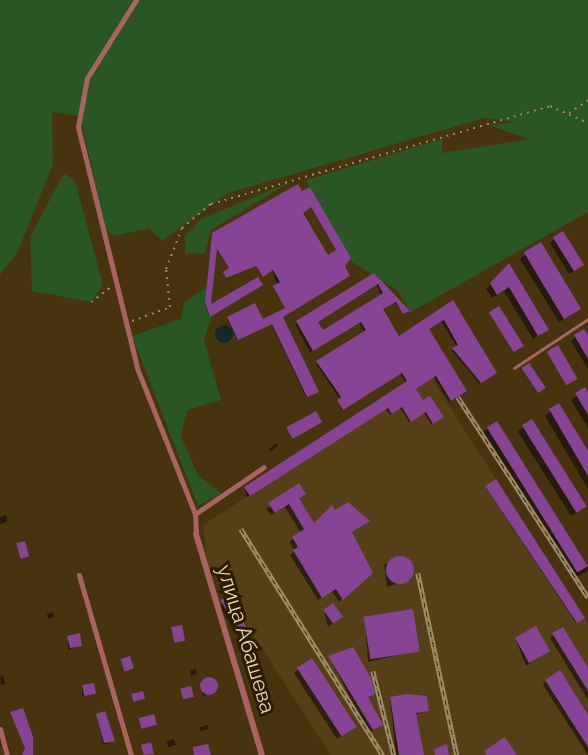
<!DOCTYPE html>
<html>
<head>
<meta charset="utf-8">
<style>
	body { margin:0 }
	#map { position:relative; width:588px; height:755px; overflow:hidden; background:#47340f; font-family:Raleway,sans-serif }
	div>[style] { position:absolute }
	.built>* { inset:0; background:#553f16 }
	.green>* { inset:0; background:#295622 }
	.water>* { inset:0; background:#12282a }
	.round { border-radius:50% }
	.shadow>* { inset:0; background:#0007; transform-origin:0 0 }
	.building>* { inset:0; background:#874494; transform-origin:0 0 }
	.path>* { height:2px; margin-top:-1px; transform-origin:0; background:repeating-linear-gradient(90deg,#9d8966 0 2px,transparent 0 7px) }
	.service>* { height:2.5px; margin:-1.25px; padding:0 1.25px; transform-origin:1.25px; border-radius:1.25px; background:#a86362 }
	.minor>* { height:5px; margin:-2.5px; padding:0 2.5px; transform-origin:2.5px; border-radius:2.5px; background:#a86362 }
	.tertiary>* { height:6px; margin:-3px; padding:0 3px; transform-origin:3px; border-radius:3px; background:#a86362 }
	.rail>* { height:4.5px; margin-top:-2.25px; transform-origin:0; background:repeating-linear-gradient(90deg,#2b1c00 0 5px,#9e8b68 0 10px); box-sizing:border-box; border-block:2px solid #9e8b68 }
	span { translate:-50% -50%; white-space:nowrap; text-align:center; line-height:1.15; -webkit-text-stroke:6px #2b1c00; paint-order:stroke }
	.street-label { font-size:21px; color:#e9d5b4 }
</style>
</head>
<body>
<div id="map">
	<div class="built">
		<div style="clip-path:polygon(432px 379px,588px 623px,588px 755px,331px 755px,208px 565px,203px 525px)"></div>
	</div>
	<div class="green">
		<div style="clip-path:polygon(0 0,588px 0,588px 212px,411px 312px,397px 290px,352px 262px,306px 180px,442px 139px,442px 153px,529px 139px,488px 125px,517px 122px,484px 118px,228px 193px,162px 241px,149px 228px,115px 236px,106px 230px,80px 116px,52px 112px,53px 164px,18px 251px,0 275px)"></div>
		<div style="clip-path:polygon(64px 173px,75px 181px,103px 285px,91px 302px,32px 291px,30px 237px)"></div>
		<div style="clip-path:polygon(290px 182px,211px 230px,205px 253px,185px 254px,185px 236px,201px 219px)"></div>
		<div style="clip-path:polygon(206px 287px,211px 318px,204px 340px,221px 400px,187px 410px,181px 437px,198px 475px,221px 494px,198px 506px,132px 336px,181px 319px,184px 303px)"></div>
	</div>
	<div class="water">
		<div class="round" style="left:215px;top:325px;width:18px;height:18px"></div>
	</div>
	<div class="shadow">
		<div style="clip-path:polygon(evenodd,297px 186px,349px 258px,281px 317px,316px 392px,306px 397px,271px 323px,237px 339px,227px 319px,254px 305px,262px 322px,286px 310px,272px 270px,262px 276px,255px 265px,226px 277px,230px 270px,215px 247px,209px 308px,261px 285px,209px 316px,205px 305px,212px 235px,297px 186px,310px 206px,337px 252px,328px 257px,301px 213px,310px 206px)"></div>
		<div style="clip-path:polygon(554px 239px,578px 269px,569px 274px,550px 243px)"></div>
		<div style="clip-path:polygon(526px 254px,578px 309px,573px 314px,559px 322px,520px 259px)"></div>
		<div style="clip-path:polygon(508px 265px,547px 329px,533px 339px,504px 291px,492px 298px,486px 289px)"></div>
		<div style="clip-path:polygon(evenodd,374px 275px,406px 312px,394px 302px,381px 310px,399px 338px,452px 303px,493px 374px,479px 383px,452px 351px,457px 347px,441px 321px,427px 330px,463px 393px,449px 402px,434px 377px,414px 390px,440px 419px,431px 424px,424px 413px,409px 422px,400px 408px,390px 415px,385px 408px,247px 497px,245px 489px,406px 383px,400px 373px,341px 410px,340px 399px,316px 364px,365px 333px,359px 323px,310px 352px,295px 324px,374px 275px,376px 284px,382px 296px,322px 332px,316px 322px,376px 284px)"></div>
		<div style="clip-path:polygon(584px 331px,588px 338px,588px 369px,571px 341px)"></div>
		<div style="clip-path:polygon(584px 390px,588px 396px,588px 428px,571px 400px)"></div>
		<div style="clip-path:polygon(559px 405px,588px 455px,588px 489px,545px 416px)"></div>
		<div style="left:497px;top:423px;width:173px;height:18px;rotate:58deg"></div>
		<div style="clip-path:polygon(523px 427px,585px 506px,571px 516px,518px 432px)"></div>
		<div style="clip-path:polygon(277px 443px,278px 446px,270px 452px,269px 449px)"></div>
		<div style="clip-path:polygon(495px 482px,583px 618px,576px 623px,486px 488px)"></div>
		<div style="clip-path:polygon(297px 499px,314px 525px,364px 524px,350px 533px,370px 573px,339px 602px,332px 591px,318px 600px,290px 555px,295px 551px,289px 542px,301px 533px,285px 507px,271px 515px,266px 508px)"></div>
		<div style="clip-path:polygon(6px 515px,7px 522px,0 524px,0 517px)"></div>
		<div style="clip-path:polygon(407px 559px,412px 579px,387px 587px,384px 564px)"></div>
		<div style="clip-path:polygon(223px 602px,249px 634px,241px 641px,220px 607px)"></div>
		<div style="clip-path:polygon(324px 611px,337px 621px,328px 627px)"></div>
		<div style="clip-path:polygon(53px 612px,54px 617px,48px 619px,47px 614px)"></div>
		<div style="clip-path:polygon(365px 619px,418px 650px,368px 662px)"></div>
		<div style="clip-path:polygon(553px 635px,588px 671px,588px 700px,550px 638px)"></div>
		<div style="clip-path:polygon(68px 638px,80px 645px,68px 650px)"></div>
		<div style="clip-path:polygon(516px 640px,548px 651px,526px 666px)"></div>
		<div style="clip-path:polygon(329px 657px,373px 694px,367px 698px,377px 728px,369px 733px)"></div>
		<div style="clip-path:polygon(312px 660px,351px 730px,337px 739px,294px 673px)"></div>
		<div style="clip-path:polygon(196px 669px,197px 674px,191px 676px,190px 671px)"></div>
		<div style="clip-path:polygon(3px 675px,5px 684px,1px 685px,0 676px)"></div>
		<div style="clip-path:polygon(201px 680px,212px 681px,216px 692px,203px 696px)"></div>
		<div style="clip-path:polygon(546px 681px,588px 719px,588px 755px,543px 685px)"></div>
		<div style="clip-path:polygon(82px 687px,94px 693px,82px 697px)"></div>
		<div style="clip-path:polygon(390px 699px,427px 710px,415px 715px,422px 755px,396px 755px)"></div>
		<div style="clip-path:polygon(97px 716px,112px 740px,110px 742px,103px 745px)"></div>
		<div style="left:208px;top:725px;width:4px;height:9px;rotate:76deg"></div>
		<div style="left:174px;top:739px;width:6px;height:8px;rotate:72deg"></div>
	</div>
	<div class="building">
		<div style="clip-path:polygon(evenodd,298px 184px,302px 191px,310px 187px,351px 258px,345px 266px,350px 276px,283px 317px,319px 392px,307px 397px,272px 324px,238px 340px,227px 317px,255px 303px,263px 319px,285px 308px,273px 286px,280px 282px,273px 270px,263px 277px,256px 266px,226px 278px,223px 272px,229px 268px,217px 249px,211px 304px,258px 277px,263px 285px,210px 317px,205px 303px,212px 233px,298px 184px,311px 207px,336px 250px,328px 255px,303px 213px,311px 207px)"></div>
		<div style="left:563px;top:231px;width:40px;height:12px;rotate:58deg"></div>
		<div style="left:541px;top:242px;width:78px;height:20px;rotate:59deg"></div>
		<div style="clip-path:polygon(509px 263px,549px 330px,538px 336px,509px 287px,497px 295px,490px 283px)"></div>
		<div style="clip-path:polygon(evenodd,374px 273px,410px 311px,403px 314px,396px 302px,383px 309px,399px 336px,453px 300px,497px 373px,481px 383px,452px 348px,458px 345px,444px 320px,429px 329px,467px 391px,451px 401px,436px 376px,416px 389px,423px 400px,430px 396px,444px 417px,433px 424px,426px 412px,411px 422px,402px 407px,392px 414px,388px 408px,250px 496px,244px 487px,407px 381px,402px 373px,343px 410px,337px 400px,341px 397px,316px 361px,366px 330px,361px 322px,313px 351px,296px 321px,374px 273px,378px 284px,383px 293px,323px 330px,318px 322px,378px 284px)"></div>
		<div style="left:499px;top:306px;width:47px;height:12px;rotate:58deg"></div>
		<div style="clip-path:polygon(584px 329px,588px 335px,588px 359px,574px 335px)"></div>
		<div style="left:558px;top:345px;width:39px;height:13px;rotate:60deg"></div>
		<div style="left:529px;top:363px;width:30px;height:9px;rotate:56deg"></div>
		<div style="clip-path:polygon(585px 387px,588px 392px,588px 415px,575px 393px)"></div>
		<div style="clip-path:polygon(559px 403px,588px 451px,588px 476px,549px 409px)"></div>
		<div style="left:316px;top:411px;width:13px;height:34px;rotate:61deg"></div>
		<div style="left:532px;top:419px;width:103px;height:12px;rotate:58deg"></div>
		<div style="left:497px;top:421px;width:171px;height:12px;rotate:58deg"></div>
		<div style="clip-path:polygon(496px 479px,585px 618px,577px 623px,485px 486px)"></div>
		<div style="clip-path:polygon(299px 483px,306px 494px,299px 498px,314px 523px,332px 505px,335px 510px,348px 502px,370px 521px,352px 532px,373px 573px,343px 600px,336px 589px,322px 598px,293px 550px,298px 547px,292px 537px,304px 529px,289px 504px,275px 513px,268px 503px)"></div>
		<div style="left:25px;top:541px;width:16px;height:9px;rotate:75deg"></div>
		<div class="round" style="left:386px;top:556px;width:28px;height:28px"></div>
		<div style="left:227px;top:596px;width:45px;height:8px;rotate:58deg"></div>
		<div style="left:333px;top:603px;width:17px;height:12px;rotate:54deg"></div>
		<div style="left:413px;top:609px;width:43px;height:50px;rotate:81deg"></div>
		<div style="left:182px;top:625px;width:16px;height:11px;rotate:79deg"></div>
		<div style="left:536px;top:626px;width:29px;height:24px;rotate:61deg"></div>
		<div style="clip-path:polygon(563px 627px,588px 668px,588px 691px,552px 633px)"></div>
		<div style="clip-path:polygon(80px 633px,82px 646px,70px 648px,67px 636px)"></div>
		<div style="clip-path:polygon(353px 647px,371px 678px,375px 694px,368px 697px,383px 725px,373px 730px,328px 656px)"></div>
		<div style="left:130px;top:656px;width:13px;height:10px;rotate:72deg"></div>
		<div style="left:312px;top:658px;width:82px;height:18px;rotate:57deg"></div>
		<div style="clip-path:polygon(560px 670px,588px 715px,588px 747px,545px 680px)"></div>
		<div class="round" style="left:200px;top:677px;width:18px;height:18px"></div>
		<div style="left:94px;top:683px;width:11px;height:12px;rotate:80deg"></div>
		<div style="left:191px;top:686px;width:11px;height:11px;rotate:75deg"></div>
		<div style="left:143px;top:691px;width:8px;height:12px;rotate:76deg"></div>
		<div style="clip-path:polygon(407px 694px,427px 696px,429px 711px,416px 713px,424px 755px,399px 755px,390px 697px)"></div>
		<div style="clip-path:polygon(23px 708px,33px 737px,33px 755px,22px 755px,25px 748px,10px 712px)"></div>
		<div style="clip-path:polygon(105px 711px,115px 741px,104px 743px,96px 714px)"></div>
		<div style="left:154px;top:714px;width:11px;height:16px;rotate:75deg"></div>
		<div style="clip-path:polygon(505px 737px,517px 755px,487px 755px,484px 751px)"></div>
		<div style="clip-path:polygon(151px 742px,154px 754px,144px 755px,141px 745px)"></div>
		<div style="clip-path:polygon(208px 744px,211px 755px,194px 755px,193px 747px)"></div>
		<div style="clip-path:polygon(447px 744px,449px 755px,435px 755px,434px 749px)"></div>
	</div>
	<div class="path">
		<div style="left:569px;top:113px;width:23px;rotate:-34deg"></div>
		<div style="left:91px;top:302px;width:26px;rotate:-37deg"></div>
		<div style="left:132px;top:321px;width:40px;rotate:-20.2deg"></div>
		<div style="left:170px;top:307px;width:38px;rotate:-96deg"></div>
		<div style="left:166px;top:269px;width:44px;rotate:-68.7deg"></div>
		<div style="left:182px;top:228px;width:38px;rotate:-40deg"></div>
		<div style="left:211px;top:204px;width:353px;rotate:-16.1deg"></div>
		<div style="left:550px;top:106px;width:42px;rotate:24.1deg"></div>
	</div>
	<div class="service">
		<div style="left:514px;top:368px;width:89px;rotate:-33.5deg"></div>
	</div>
	<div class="minor">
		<div style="left:136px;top:0;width:92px;rotate:122.1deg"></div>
		<div style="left:87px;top:78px;width:50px;rotate:100.4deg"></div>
		<div style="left:78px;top:127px;width:248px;rotate:76.2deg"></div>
		<div style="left:137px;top:368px;width:157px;rotate:68.3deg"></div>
		<div style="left:195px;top:514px;width:20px;rotate:87deg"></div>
		<div style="left:195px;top:514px;width:83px;rotate:-34.3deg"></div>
		<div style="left:79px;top:575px;width:187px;rotate:73.9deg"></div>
		<div style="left:0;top:729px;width:27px;rotate:75deg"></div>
	</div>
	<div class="tertiary">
		<div style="left:196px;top:534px;width:231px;rotate:73.4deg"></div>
	</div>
	<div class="rail">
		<div style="left:458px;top:397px;width:239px;rotate:57deg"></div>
		<div style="left:241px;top:529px;width:267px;rotate:57.9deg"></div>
		<div style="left:418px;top:573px;width:186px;rotate:77.9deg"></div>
		<div style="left:373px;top:671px;width:87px;rotate:76deg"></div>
	</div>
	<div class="street-label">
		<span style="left:246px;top:639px;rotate:73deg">улица Абашева</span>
	</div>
</div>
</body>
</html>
